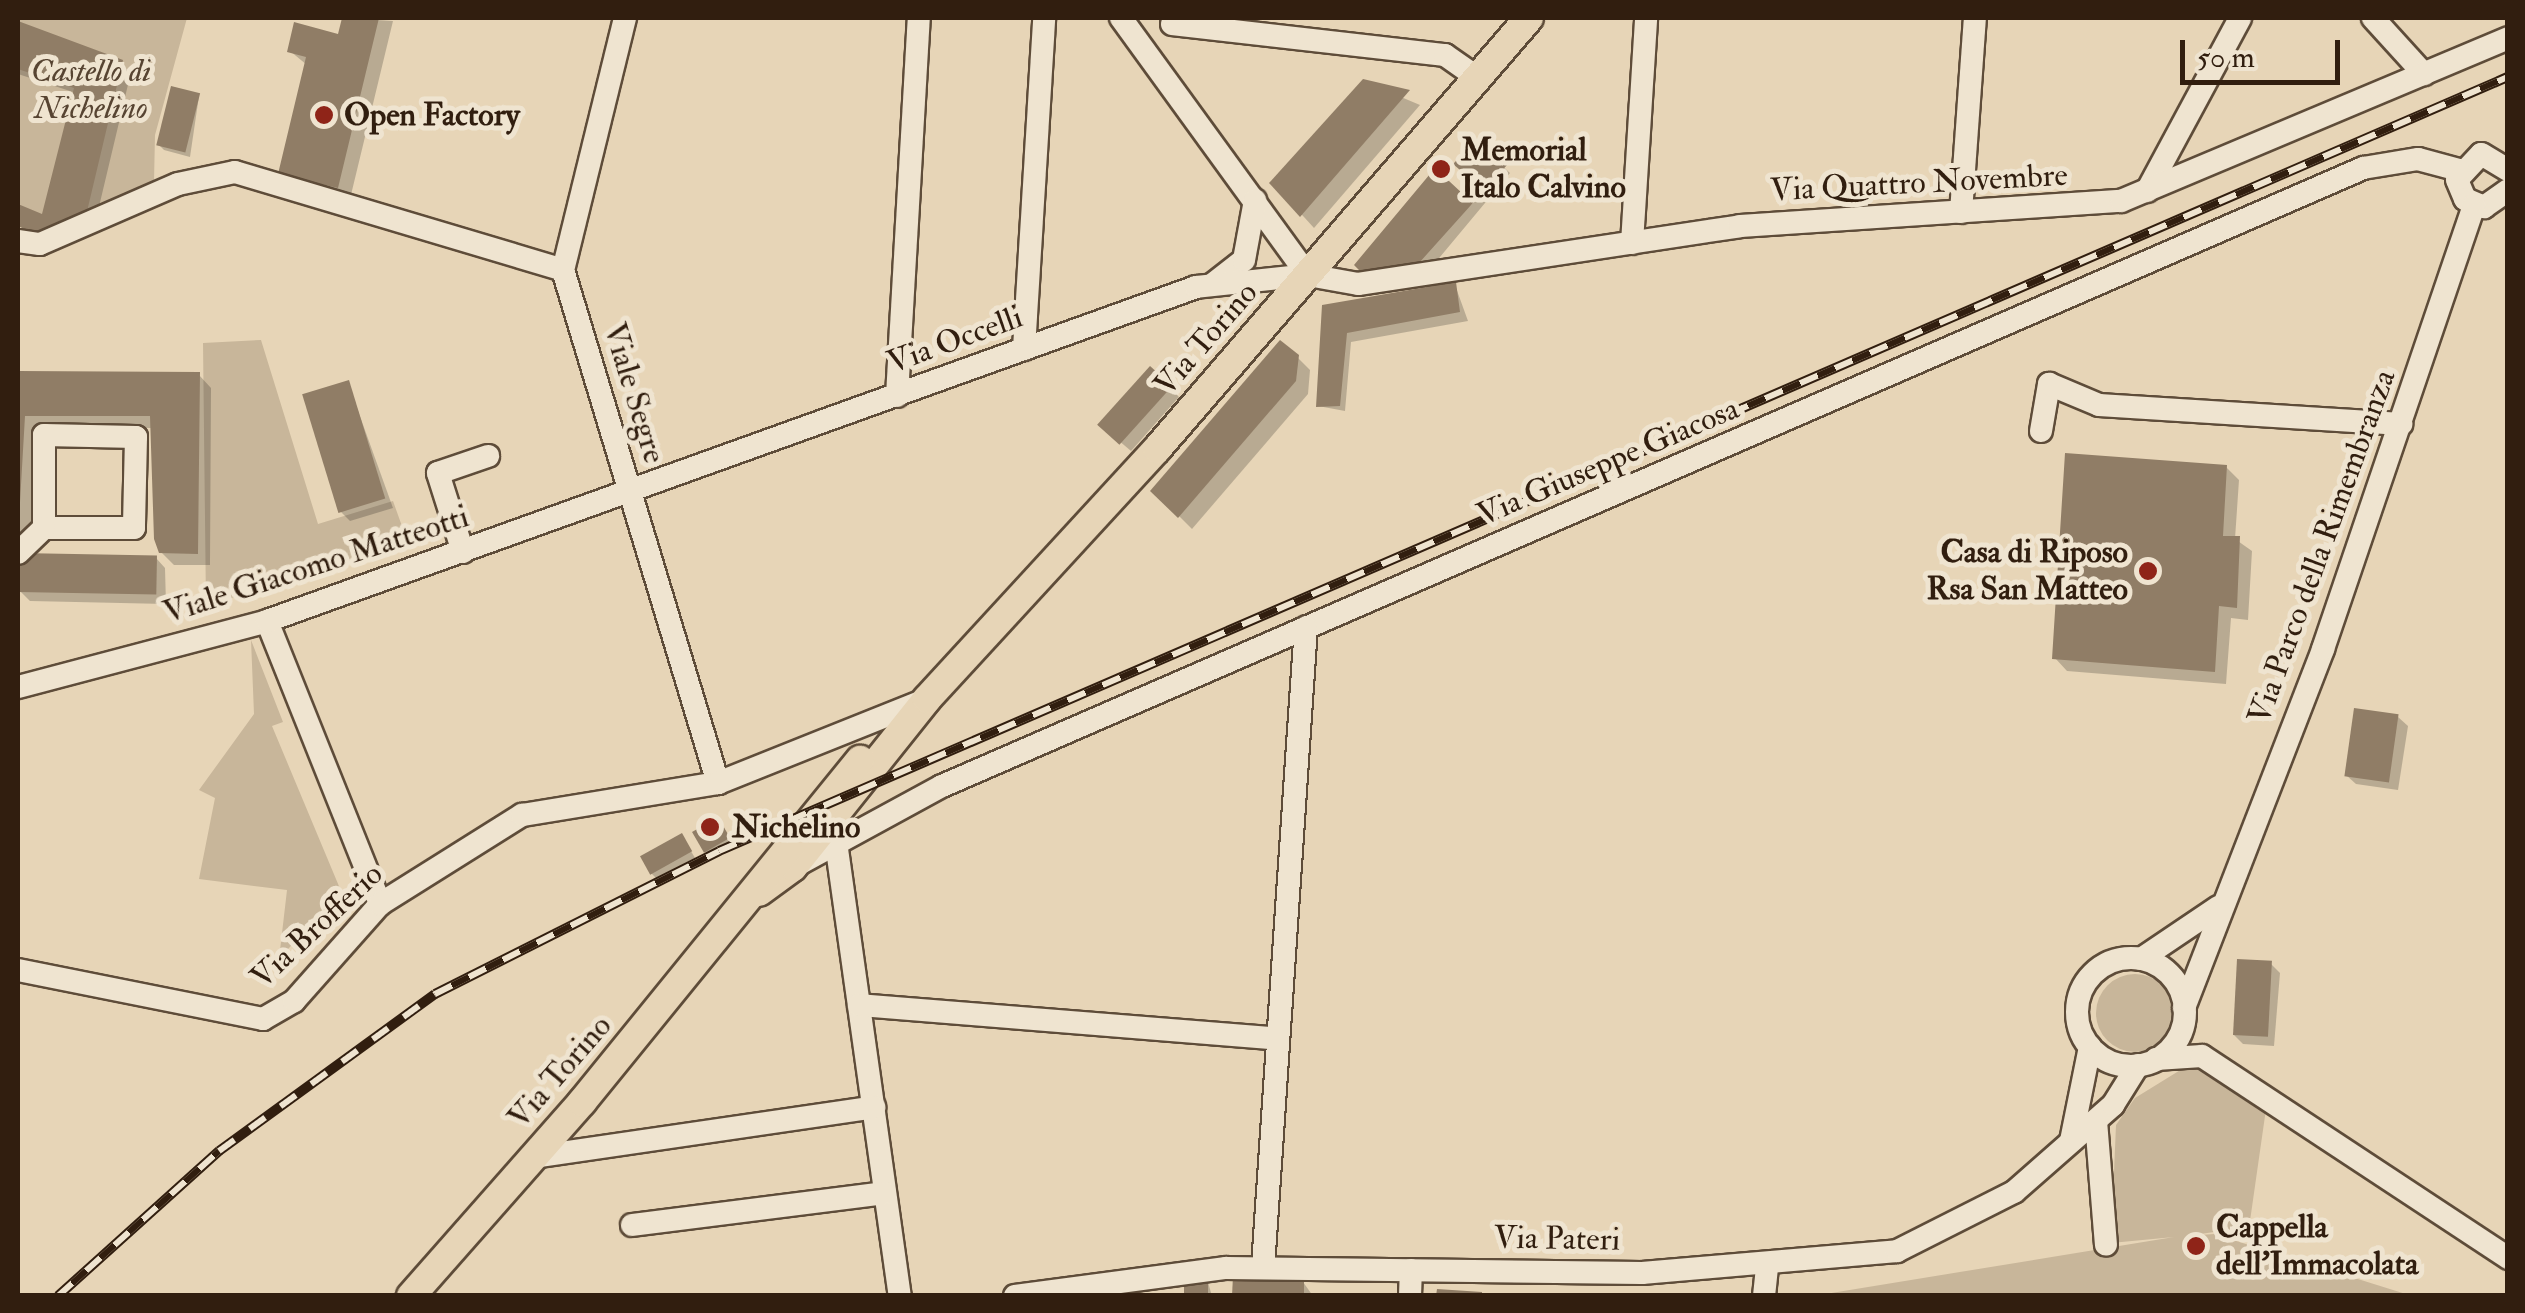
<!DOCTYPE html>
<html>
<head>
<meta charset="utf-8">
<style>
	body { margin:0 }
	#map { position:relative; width:2525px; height:1313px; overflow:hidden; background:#e7d5b7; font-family:"IM FELL Double Pica",serif }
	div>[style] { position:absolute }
	.green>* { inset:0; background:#c8b69a }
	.round { border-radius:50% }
	.shadow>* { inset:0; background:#0003 }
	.building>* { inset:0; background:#907d66; transform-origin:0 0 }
	.roads { filter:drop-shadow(2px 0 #5e4c39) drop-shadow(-2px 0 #5e4c39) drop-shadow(0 2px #5e4c39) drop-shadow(0 -2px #5e4c39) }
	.minor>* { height:22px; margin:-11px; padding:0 11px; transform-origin:11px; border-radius:11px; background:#efe4d0 }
	.minor>.ring { margin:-11px; padding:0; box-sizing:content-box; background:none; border:22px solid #efe4d0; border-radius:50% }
	.major>* { height:28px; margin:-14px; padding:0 14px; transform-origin:14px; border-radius:14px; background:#e7d5b7 }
	.rail>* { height:10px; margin-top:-5px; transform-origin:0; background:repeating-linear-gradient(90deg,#efe4d0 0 19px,#311e0f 0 38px); box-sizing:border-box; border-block:2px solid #311e0f }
	.dots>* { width:28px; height:28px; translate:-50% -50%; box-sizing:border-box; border:5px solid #efe4d0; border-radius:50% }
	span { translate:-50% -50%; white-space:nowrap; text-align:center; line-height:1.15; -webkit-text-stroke:10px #efe4d0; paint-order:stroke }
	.park-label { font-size:32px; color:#574432; font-style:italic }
	.poi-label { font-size:32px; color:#311e0f; font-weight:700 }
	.left { translate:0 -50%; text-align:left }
	.right { translate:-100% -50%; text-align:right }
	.street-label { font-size:32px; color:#311e0f }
	.frame { position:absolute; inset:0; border:20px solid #311e0f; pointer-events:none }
	.scale { position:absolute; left:2180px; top:40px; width:160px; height:45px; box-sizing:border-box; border:5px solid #311e0f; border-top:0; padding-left:12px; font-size:30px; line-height:35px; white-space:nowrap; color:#311e0f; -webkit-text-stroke:8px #efe4d0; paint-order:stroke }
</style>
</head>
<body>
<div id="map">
	<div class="green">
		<div style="clip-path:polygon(18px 18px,187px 18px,155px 135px,154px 182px,84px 224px,54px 224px,40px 236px,18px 226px)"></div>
		<div style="clip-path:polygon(261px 340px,318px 524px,393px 501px,408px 543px,206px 606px,203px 343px)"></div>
		<div style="clip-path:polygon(251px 640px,283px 722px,272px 726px,341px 891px,279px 959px,287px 890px,199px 879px,215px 798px,199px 790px,254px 714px)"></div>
		<div class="round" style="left:2096px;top:974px;width:78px;height:78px"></div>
		<div style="clip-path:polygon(2182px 1069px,2203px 1069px,2266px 1109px,2247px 1242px,2214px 1232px,2187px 1236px,2214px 1234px,2409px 1295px,1813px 1296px,2174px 1237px,2111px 1243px,2116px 1125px,2135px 1098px)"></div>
	</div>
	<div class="shadow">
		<div style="clip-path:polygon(345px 18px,393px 21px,350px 199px,281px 173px,307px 65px,290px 51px,339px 37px)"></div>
		<div style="clip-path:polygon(18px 23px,131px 72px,93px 232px,60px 224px,76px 93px,18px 74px)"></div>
		<div style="clip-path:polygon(1363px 81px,1420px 105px,1314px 228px,1273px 183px)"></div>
		<div style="clip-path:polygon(199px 96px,190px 157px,164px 150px,158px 144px)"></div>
		<div style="clip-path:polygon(1477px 143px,1510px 173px,1420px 281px,1380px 288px,1474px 202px,1466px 194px,1477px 182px)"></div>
		<div style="clip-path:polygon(1455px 285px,1468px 321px,1351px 342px,1345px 411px,1318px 406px,1324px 336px)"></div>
		<div style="clip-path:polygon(1297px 357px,1310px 370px,1308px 394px,1192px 529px,1153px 490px)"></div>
		<div style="clip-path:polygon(18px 373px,199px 375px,211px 388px,210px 565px,174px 565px,161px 552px,153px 428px,37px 427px,31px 556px,156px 558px,165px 568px,166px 604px,30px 601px,20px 591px)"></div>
		<div style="clip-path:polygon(348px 383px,393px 508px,350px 521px,341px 512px)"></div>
		<div style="clip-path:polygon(1170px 388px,1179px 397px,1131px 451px,1111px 434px)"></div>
		<div style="clip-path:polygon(2226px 467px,2239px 480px,2235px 539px,2252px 551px,2248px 620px,2231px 618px,2226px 684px,2067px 671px,2055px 658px)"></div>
		<div style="clip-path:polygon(2398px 717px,2408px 726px,2398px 790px,2356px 784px,2346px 775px)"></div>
		<div style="clip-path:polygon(718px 820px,733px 844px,710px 856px,704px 851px)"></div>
		<div style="clip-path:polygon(682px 836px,695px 858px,656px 878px,650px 872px)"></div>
		<div style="clip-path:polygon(2271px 964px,2280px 973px,2274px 1046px,2243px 1044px,2233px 1034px)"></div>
		<div style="clip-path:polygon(1207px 1279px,1212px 1296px,1187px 1296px)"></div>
		<div style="clip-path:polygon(1303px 1282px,1313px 1296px,1235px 1296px)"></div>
	</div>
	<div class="building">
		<div style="clip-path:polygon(342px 18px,379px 18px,338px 188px,278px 174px,306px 57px,287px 52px,294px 22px,338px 34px)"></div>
		<div style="clip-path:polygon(18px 21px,123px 60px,84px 224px,54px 224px,40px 236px,18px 226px,18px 204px,42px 214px,74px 88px,18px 69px)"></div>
		<div style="clip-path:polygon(1363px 79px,1410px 90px,1300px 217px,1269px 183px)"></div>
		<div style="left:171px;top:86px;width:30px;height:61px;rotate:14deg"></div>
		<div style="clip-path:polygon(1477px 140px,1507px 165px,1410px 273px,1369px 280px,1354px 265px,1435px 168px,1463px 194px,1474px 182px,1453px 164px)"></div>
		<div style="clip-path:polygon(1456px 282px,1460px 312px,1347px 333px,1340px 406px,1316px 407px,1322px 305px)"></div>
		<div style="clip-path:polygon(1280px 340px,1299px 355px,1296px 381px,1178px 518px,1150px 491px)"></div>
		<div style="left:1150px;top:366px;width:30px;height:79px;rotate:42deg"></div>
		<div style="clip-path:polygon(18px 371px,200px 372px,198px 554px,159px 553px,154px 539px,150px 416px,25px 416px,18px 537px)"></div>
		<div style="left:349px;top:380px;width:124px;height:49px;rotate:73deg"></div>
		<div style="clip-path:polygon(2065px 453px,2227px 465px,2223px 536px,2240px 536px,2237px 608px,2219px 606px,2215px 672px,2052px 659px)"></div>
		<div style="left:19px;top:553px;width:138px;height:39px;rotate:1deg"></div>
		<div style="left:2354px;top:708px;width:45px;height:69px;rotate:8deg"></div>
		<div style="left:718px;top:817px;width:24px;height:30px;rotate:60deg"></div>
		<div style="left:682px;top:833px;width:21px;height:48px;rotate:61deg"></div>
		<div style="left:2237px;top:959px;width:35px;height:76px;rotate:3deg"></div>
		<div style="left:2186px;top:1236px;width:19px;height:20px"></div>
		<div style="clip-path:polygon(1233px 1276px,1304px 1279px,1304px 1296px,1232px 1296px)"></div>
		<div style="left:1208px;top:1277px;width:19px;height:24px;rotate:90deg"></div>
		<div style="clip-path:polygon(1437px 1289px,1482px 1292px,1482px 1296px,1436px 1296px)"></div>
	</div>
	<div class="roads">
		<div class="minor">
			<div style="left:625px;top:18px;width:260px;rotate:103.8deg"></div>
			<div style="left:563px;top:270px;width:536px;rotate:73.19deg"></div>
			<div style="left:1121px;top:18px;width:318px;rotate:54deg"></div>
			<div style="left:2373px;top:18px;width:76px;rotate:47.7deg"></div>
			<div style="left:1172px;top:24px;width:275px;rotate:6.5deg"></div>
			<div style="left:1445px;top:55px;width:39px;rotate:35deg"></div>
			<div style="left:2508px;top:170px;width:31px;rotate:-149deg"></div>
			<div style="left:2481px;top:154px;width:35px;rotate:133deg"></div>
			<div style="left:2457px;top:180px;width:21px;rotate:67deg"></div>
			<div style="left:2465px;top:199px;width:21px;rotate:23deg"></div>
			<div style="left:2484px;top:207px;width:29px;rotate:-35deg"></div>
			<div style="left:2147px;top:191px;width:196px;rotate:-61.7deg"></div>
			<div style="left:1961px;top:212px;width:195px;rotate:-85.9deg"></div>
			<div style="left:18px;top:241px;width:22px;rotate:8deg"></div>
			<div style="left:40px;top:244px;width:150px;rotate:-23.5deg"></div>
			<div style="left:178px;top:184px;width:58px;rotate:-11.9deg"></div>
			<div style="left:235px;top:172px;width:342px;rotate:16.6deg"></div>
			<div style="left:1632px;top:243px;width:225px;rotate:-86.4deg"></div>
			<div style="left:1308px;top:275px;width:51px;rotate:10.2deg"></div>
			<div style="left:1358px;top:284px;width:386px;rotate:-8.6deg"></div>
			<div style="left:1740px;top:226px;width:382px;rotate:-3.8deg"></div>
			<div style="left:2121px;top:201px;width:420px;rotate:-22.8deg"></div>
			<div style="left:1213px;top:284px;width:39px;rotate:-38deg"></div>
			<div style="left:1244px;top:260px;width:61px;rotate:-79.6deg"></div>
			<div style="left:1024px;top:349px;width:332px;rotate:-86.5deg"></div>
			<div style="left:897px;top:396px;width:379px;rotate:-86.7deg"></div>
			<div style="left:2041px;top:431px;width:48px;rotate:-80.3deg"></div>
			<div style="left:2049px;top:384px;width:54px;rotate:22.8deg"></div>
			<div style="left:2099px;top:405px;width:303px;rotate:3.6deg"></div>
			<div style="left:44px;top:435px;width:92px;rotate:1.2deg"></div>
			<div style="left:136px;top:437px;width:91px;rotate:91.3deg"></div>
			<div style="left:134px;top:528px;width:90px;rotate:180deg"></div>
			<div style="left:44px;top:528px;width:93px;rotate:-90deg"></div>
			<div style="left:463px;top:552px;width:83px;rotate:-107.6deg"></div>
			<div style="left:438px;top:473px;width:53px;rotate:-18.8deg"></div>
			<div style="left:18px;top:553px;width:36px;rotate:-44deg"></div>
			<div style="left:267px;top:621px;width:305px;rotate:68.2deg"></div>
			<div style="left:18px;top:687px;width:258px;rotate:-14.8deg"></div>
			<div style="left:267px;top:621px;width:987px;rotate:-19.77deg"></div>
			<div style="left:1196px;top:287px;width:113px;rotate:-6.1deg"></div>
			<div style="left:835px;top:835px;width:466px;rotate:82deg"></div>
			<div style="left:795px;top:866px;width:167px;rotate:-28.6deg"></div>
			<div style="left:942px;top:786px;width:1550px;rotate:-23.5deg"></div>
			<div style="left:2363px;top:168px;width:56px;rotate:-9.3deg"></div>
			<div style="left:2418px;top:159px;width:42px;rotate:15deg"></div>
			<div class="ring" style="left:2077px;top:958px;width:86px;height:86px"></div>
			<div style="left:2141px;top:959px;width:93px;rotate:-34deg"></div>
			<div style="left:18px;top:970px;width:250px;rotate:11.3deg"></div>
			<div style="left:263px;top:1019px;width:36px;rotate:-30deg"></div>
			<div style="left:294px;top:1001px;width:130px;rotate:-48.4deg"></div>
			<div style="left:380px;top:904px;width:168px;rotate:-32.1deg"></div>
			<div style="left:522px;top:815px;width:199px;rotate:-9.3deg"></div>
			<div style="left:718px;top:783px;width:224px;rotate:-21.8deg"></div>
			<div style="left:859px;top:1005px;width:420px;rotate:4.6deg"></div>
			<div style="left:2184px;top:1008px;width:385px;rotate:-68.8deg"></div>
			<div style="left:2323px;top:649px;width:469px;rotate:-71.2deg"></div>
			<div style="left:2156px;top:1059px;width:46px;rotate:-3.7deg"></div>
			<div style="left:2202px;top:1056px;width:367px;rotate:33.4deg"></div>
			<div style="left:2096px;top:1121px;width:124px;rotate:85.4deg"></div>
			<div style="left:2071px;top:1141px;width:96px;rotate:-78.6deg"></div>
			<div style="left:533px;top:1157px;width:345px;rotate:-8.3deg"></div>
			<div style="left:632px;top:1225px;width:254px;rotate:-7.2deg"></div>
			<div style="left:1263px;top:1267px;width:641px;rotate:-86.16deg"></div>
			<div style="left:1015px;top:1296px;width:213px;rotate:-7.6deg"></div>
			<div style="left:1226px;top:1268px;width:416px;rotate:0.7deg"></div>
			<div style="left:1642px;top:1273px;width:256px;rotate:-4.9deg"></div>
			<div style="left:1897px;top:1251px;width:131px;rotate:-26.8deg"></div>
			<div style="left:2014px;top:1192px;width:132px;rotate:-41.3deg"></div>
			<div style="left:2113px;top:1105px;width:47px;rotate:-58deg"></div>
			<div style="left:1410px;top:1296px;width:26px;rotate:-88deg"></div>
			<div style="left:1764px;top:1296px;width:29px;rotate:-84deg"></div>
		</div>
		<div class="major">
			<div style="left:759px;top:892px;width:42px;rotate:-36.3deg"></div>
			<div style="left:793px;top:867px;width:215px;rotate:-51.4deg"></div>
			<div style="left:927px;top:699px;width:340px;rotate:-47.4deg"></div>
			<div style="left:1157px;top:449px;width:569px;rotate:-49.2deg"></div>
			<div style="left:411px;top:1296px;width:259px;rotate:-48.6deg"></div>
			<div style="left:582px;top:1102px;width:441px;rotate:-50.9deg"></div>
		</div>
	</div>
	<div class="rail">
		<div style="left:58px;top:1296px;width:217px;rotate:-42deg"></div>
		<div style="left:219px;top:1151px;width:267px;rotate:-36deg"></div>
		<div style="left:435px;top:994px;width:318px;rotate:-26.7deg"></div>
		<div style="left:719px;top:851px;width:1949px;rotate:-23.4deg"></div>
	</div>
	<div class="dots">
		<div style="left:324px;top:115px;background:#8f2418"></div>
		<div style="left:1441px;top:169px;background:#8f2418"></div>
		<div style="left:2148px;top:571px;background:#8f2418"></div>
		<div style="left:710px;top:827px;background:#8f2418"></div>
		<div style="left:2196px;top:1246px;background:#8f2418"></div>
	</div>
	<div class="park-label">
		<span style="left:91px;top:90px">Castello di<br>Nichelino</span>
	</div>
	<div class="poi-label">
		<span class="left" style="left:344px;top:115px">Open Factory</span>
		<span class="left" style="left:1461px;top:169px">Memorial<br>Italo Calvino</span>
		<span class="right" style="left:2128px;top:571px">Casa di Riposo<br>Rsa San Matteo</span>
		<span class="left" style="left:732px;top:827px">Nichelino</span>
		<span class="left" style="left:2216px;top:1246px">Cappella<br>dell'Immacolata</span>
	</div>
	<div class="street-label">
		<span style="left:1919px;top:183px;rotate:-3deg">Via Quattro Novembre</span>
		<span style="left:1206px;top:339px;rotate:-49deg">Via Torino</span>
		<span style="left:955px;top:340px;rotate:-20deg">Via Occelli</span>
		<span style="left:634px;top:393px;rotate:73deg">Viale Segre</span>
		<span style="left:1608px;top:462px;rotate:-23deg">Via Giuseppe Giacosa</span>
		<span style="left:2322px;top:547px;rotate:-70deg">Via Parco della Rimembranza</span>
		<span style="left:316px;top:565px;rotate:-18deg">Viale Giacomo Matteotti</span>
		<span style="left:317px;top:926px;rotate:-43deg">Via Brofferio</span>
		<span style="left:560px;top:1072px;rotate:-49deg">Via Torino</span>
		<span style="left:1557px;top:1239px;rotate:1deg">Via Pateri</span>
	</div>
	<div class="frame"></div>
	<div class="scale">50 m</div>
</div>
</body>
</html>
